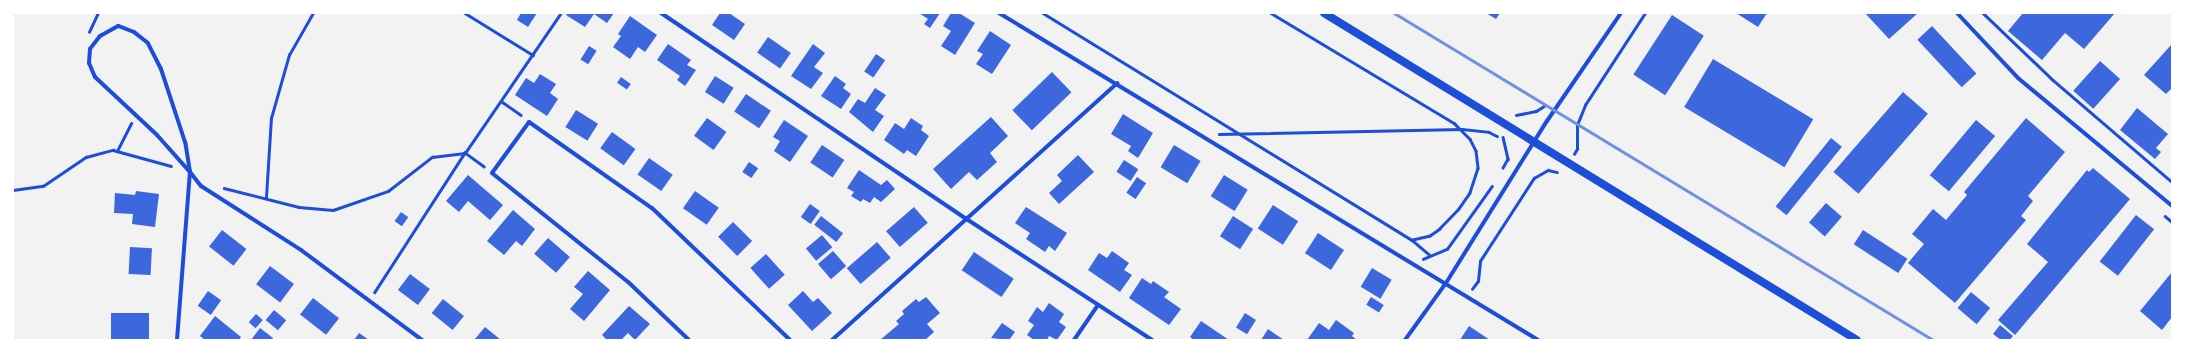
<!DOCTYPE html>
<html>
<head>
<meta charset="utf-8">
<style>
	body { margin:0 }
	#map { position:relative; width:2185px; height:353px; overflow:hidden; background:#f2f2f2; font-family:"Archivo Narrow",sans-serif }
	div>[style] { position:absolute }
	.building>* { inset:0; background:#3d67dc; transform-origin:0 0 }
	.path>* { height:2.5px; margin:-1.25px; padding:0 1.25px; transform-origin:1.25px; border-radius:1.25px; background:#1d4ed8 }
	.minor>* { height:4px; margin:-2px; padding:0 2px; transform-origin:2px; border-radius:2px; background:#1d4ed8 }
	.secondary>* { height:8px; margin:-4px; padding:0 4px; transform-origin:4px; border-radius:4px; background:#1d4ed8 }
	.rail>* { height:3px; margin:-1.5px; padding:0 1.5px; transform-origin:1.5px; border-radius:1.5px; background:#7290e2 }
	span { translate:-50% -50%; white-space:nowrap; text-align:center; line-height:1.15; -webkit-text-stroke:3px #fff; paint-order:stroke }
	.frame { position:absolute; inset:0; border:14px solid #fff; pointer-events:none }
</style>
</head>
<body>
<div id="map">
	<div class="building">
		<div style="clip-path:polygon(521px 13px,537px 13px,528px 27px,517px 20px)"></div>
		<div style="clip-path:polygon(568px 13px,614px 13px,607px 23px,594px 14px,585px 27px,566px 15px)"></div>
		<div style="clip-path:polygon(720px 13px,729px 13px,745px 24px,734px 40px,712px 25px)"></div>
		<div style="clip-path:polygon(919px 13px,940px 13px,930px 28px,924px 24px,928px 19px)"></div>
		<div style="clip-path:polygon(951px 13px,959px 13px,975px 23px,955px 55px,941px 46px,951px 31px,943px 26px)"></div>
		<div style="clip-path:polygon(1486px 13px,1500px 13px,1496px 19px)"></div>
		<div style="clip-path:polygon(1736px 13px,1767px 13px,1758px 27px)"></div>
		<div style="clip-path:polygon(1865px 13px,1918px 13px,1889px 39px)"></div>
		<div style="clip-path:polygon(2023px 13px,2115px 13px,2084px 49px,2065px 33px,2042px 60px,2008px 31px)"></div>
		<div style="left:1672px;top:15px;width:38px;height:71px;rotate:33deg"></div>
		<div style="clip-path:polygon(630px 16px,657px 35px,645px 52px,638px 47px,630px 59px,613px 47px,621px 36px,618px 34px)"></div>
		<div style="left:1932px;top:26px;width:65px;height:20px;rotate:47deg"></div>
		<div style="clip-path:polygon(990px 31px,1011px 45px,992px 74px,976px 64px,983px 54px,977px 51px)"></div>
		<div style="left:768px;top:37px;width:28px;height:19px;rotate:35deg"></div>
		<div style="clip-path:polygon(668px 44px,691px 60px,687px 65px,696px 70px,685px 86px,677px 80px,680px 76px,657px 60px)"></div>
		<div style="clip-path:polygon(813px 44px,825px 53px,814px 67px,823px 73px,811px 89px,791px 76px)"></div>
		<div style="clip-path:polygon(2172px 44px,2172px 88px,2166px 94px,2144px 75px)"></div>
		<div style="left:589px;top:46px;width:9px;height:16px;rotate:32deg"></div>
		<div style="left:876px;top:54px;width:11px;height:21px;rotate:34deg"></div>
		<div style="left:1713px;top:59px;width:117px;height:56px;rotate:31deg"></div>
		<div style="left:2100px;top:61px;width:27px;height:40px;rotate:42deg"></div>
		<div style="left:1052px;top:72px;width:28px;height:55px;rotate:46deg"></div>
		<div style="clip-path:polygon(540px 74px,556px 84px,550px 93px,558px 99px,547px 116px,515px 95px,526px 78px,534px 83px)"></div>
		<div style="left:715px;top:76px;width:22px;height:19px;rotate:32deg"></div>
		<div style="clip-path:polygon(835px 76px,846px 84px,843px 88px,851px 94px,841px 109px,821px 96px)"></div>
		<div style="left:621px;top:77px;width:12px;height:7px;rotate:35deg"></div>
		<div style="clip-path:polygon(875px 88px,886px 95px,875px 110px,884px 116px,873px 132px,849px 112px,858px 99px,865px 103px)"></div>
		<div style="left:1903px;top:92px;width:33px;height:106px;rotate:41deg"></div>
		<div style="left:746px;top:94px;width:30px;height:21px;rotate:34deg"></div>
		<div style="clip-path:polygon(2137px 108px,2168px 134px,2156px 148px,2161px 152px,2155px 159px,2120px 130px)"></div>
		<div style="left:576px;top:110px;width:26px;height:20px;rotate:32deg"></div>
		<div style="clip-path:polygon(1123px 114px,1153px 133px,1138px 158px,1128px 151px,1131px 146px,1111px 134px)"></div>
		<div style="clip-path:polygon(991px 117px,1008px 136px,990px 153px,997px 162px,977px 180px,969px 172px,951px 189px,933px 169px)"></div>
		<div style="left:707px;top:118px;width:24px;height:22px;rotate:36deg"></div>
		<div style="clip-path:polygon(911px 118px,923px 126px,921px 130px,929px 136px,916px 156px,907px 150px,904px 154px,884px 140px,895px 123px,904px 129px)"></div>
		<div style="clip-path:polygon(2026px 118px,2065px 152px,2028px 196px,2033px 201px,2021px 216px,2026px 220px,1955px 303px,1908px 263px,1924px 244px,1912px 234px,1933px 209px,1946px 220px,1967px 195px,1964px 192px)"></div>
		<div style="clip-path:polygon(784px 120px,808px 136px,790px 162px,774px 151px,780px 141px,773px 137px)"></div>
		<div style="left:1976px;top:120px;width:25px;height:72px;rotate:40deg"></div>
		<div style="left:612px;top:132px;width:29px;height:20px;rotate:36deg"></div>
		<div style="left:1831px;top:138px;width:14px;height:88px;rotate:39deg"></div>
		<div style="left:822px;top:145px;width:27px;height:21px;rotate:34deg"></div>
		<div style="left:1174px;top:145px;width:31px;height:26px;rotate:31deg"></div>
		<div style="clip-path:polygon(1078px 155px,1094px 172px,1059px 204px,1049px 193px,1062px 181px,1057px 175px)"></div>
		<div style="left:649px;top:158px;width:29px;height:20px;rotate:35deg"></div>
		<div style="left:1124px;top:160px;width:17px;height:14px;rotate:33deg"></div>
		<div style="left:749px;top:162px;width:11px;height:12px;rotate:34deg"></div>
		<div style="clip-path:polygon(2093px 168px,2130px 199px,2015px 335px,1998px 320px,2048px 262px,2027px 244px,2087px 170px,2089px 172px)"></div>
		<div style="clip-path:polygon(859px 170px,881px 185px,887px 180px,895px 189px,881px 202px,874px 197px,870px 203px,863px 199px,861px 202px,851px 196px,854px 192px,847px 188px)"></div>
		<div style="clip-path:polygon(468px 175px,503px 205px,490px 220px,468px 201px,459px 212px,446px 201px)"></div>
		<div style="left:1224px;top:175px;width:28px;height:25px;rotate:32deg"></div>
		<div style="left:1137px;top:177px;width:11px;height:19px;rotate:34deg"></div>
		<div style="clip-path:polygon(136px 191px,159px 194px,155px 227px,132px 224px,133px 214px,114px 213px,115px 193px,135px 195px)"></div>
		<div style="left:695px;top:191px;width:29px;height:21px;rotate:35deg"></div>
		<div style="left:1826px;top:203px;width:21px;height:26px;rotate:41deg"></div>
		<div style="left:810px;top:204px;width:12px;height:16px;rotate:35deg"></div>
		<div style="left:1273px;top:205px;width:30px;height:28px;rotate:33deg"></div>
		<div style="left:914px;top:207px;width:21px;height:37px;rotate:49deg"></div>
		<div style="clip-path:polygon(1026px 207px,1067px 233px,1055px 251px,1049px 246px,1045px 252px,1026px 239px,1030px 233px,1015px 223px)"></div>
		<div style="clip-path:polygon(513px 210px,535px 229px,522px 246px,516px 241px,504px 255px,487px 241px)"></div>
		<div style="left:401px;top:212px;width:9px;height:11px;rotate:36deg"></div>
		<div style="left:2136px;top:215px;width:23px;height:59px;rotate:38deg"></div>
		<div style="left:821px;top:216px;width:28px;height:11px;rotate:38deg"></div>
		<div style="left:1233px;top:216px;width:24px;height:24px;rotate:33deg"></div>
		<div style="left:733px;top:222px;width:27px;height:21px;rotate:45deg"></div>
		<div style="left:222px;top:230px;width:31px;height:21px;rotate:38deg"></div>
		<div style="left:1863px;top:230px;width:53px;height:17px;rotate:33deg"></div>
		<div style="left:1318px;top:233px;width:31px;height:24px;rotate:33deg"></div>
		<div style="left:822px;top:235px;width:16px;height:21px;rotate:50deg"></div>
		<div style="left:548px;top:238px;width:29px;height:21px;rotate:41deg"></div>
		<div style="left:877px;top:242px;width:21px;height:40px;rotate:49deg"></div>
		<div style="left:130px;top:247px;width:22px;height:27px;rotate:3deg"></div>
		<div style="left:833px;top:251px;width:20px;height:20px;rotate:49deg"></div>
		<div style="clip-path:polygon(1112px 251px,1129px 263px,1124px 270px,1132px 275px,1120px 292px,1088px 270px,1099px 253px,1107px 258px)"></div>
		<div style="left:974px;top:252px;width:48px;height:22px;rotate:34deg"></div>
		<div style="left:766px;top:254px;width:28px;height:21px;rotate:48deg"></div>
		<div style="left:270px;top:266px;width:30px;height:23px;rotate:37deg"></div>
		<div style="left:1372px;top:268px;width:23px;height:22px;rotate:31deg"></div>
		<div style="clip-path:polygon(588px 271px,610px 290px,584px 321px,570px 309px,583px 294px,574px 287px)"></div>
		<div style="clip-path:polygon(2172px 272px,2172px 317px,2162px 330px,2140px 311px)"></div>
		<div style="left:410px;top:274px;width:25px;height:20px;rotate:37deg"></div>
		<div style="clip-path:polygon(1142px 278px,1151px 284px,1153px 281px,1169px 292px,1164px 297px,1181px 309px,1169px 325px,1129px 298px)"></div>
		<div style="left:208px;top:291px;width:16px;height:18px;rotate:35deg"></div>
		<div style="clip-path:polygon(803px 291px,813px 302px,818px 298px,832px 313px,812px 331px,788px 305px)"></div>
		<div style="left:1971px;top:292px;width:25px;height:21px;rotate:40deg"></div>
		<div style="clip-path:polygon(926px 297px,940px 313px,927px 324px,934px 332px,925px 340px,880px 340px,899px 324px,896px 321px,904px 314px,902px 311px,916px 299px,919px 302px)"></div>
		<div style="left:1371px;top:297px;width:15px;height:9px;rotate:32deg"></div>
		<div style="left:313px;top:298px;width:33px;height:21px;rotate:38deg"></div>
		<div style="left:443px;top:299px;width:27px;height:18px;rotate:39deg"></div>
		<div style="clip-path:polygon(1049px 303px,1064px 314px,1059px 322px,1066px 327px,1057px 340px,1049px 336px,1047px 340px,1034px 340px,1027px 335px,1034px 325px,1028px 321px,1037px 307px,1043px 312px)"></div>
		<div style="clip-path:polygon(629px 306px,650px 324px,635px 340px,628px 333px,621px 340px,607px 340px,602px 335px)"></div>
		<div style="left:274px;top:310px;width:16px;height:13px;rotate:40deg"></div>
		<div style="left:111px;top:313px;width:38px;height:26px"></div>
		<div style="left:1245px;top:313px;width:13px;height:17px;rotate:32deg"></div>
		<div style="left:256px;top:314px;width:9px;height:11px;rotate:41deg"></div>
		<div style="clip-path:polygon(215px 316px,241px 337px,239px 340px,205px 340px,200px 336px)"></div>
		<div style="clip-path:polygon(1336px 320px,1354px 333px,1352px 336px,1357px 340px,1307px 340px,1319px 323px,1329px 330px)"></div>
		<div style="clip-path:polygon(1201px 321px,1229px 340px,1194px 340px,1190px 337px)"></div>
		<div style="clip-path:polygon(1002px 323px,1015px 332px,1009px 340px,991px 338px)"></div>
		<div style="clip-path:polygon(2000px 325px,2013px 336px,2010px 340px,2001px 340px,1993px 334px)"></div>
		<div style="clip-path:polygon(1469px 326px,1490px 340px,1460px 340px)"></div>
		<div style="clip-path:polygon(485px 327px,501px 340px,474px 340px)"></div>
		<div style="clip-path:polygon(260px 328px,273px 338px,272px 340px,251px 340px)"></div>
		<div style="clip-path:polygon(1268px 329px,1284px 340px,1261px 340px)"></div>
		<div style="clip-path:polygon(359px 333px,369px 340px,354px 340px)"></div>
	</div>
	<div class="path">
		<div style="left:465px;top:13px;width:80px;rotate:31.7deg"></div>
		<div style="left:1043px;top:13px;width:433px;rotate:31.6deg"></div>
		<div style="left:1412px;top:240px;width:23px;rotate:40deg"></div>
		<div style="left:1271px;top:13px;width:214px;rotate:31deg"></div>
		<div style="left:1454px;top:123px;width:23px;rotate:45deg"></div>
		<div style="left:1470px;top:139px;width:13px;rotate:63deg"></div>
		<div style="left:1476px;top:151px;width:17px;rotate:83deg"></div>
		<div style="left:1478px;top:168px;width:26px;rotate:108deg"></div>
		<div style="left:1470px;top:193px;width:19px;rotate:125deg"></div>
		<div style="left:1459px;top:209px;width:28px;rotate:134deg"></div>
		<div style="left:1440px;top:229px;width:12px;rotate:145deg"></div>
		<div style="left:1430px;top:236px;width:17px;rotate:167deg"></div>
		<div style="left:1983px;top:13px;width:97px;rotate:43.7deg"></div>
		<div style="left:2053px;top:80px;width:157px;rotate:40.6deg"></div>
		<div style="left:89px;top:32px;width:21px;rotate:-65deg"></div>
		<div style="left:501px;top:101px;width:24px;rotate:35deg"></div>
		<div style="left:1516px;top:115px;width:20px;rotate:-11deg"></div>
		<div style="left:1536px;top:111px;width:9px;rotate:-32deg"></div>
		<div style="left:1219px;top:134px;width:243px;rotate:-1.2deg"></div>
		<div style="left:1462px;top:129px;width:27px;rotate:6deg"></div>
		<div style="left:1489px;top:132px;width:9px;rotate:27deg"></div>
		<div style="left:1503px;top:137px;width:23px;rotate:77deg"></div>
		<div style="left:1508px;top:159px;width:10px;rotate:119deg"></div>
		<div style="left:117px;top:151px;width:31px;rotate:-63deg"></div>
		<div style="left:1574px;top:154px;width:6px;rotate:-59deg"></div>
		<div style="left:1577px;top:149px;width:24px;rotate:-90deg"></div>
		<div style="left:1577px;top:125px;width:22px;rotate:-68deg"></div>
		<div style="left:1585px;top:105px;width:110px;rotate:-56.9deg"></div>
		<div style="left:484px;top:167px;width:24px;rotate:-144deg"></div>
		<div style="left:465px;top:153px;width:170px;rotate:-55.6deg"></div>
		<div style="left:224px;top:188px;width:77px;rotate:14.2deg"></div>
		<div style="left:299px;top:207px;width:34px;rotate:5deg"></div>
		<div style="left:333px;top:210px;width:58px;rotate:-19.1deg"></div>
		<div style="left:388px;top:191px;width:56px;rotate:-37.7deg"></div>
		<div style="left:432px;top:157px;width:33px;rotate:-7deg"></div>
		<div style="left:465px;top:153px;width:166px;rotate:122.9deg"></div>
		<div style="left:13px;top:190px;width:30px;rotate:-8deg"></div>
		<div style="left:43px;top:186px;width:52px;rotate:-34deg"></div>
		<div style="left:86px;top:157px;width:28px;rotate:-15deg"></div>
		<div style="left:113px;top:150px;width:60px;rotate:15.4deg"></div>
		<div style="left:266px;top:197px;width:79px;rotate:-86.4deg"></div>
		<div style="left:271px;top:118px;width:66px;rotate:-74.1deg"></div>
		<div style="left:289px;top:55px;width:48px;rotate:-60.3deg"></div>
		<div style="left:2165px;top:216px;width:9px;rotate:41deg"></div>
		<div style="left:1423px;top:259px;width:26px;rotate:-23deg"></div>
		<div style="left:1447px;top:249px;width:77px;rotate:-54.5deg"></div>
		<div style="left:1472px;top:289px;width:10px;rotate:-53deg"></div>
		<div style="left:1478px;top:281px;width:20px;rotate:-84deg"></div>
		<div style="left:1480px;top:261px;width:99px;rotate:-57deg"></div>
		<div style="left:1534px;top:178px;width:16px;rotate:-30deg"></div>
		<div style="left:1548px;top:170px;width:9px;rotate:13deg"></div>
	</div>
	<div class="minor">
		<div style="left:661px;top:13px;width:367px;rotate:34deg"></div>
		<div style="left:965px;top:218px;width:223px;rotate:33.1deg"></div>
		<div style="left:999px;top:13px;width:630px;rotate:31.24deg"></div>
		<div style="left:1957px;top:13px;width:89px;rotate:46.8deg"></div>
		<div style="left:2018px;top:78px;width:200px;rotate:39.7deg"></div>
		<div style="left:177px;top:340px;width:169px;rotate:-85.6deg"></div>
		<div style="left:190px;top:172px;width:30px;rotate:-99deg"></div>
		<div style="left:185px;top:142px;width:77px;rotate:-108.2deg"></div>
		<div style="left:161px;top:69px;width:29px;rotate:-117deg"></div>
		<div style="left:148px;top:43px;width:18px;rotate:-142deg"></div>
		<div style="left:134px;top:32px;width:17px;rotate:-159deg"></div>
		<div style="left:118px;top:26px;width:21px;rotate:151deg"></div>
		<div style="left:100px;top:36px;width:16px;rotate:128deg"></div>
		<div style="left:90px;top:49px;width:14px;rotate:94deg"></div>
		<div style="left:89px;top:63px;width:15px;rotate:67deg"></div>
		<div style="left:95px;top:77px;width:85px;rotate:43.1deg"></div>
		<div style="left:157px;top:135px;width:50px;rotate:48.3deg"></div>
		<div style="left:190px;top:172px;width:18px;rotate:52deg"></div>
		<div style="left:201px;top:186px;width:119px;rotate:32.6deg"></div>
		<div style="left:301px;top:250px;width:151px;rotate:36.6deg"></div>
		<div style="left:689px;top:340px;width:84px;rotate:-136.4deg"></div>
		<div style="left:628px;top:282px;width:174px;rotate:-141.3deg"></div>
		<div style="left:492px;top:173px;width:63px;rotate:-54deg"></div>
		<div style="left:529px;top:122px;width:150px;rotate:35deg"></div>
		<div style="left:652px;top:208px;width:191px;rotate:43.7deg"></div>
		<div style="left:832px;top:340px;width:384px;rotate:-42deg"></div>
		<div style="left:1074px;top:340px;width:42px;rotate:-55.6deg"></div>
		<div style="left:1405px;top:340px;width:70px;rotate:-54.3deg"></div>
		<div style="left:1446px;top:283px;width:191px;rotate:-58.1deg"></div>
		<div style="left:1547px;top:121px;width:131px;rotate:-55.6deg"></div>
	</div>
	<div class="secondary">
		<div style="left:1324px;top:13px;width:625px;rotate:31.53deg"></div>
	</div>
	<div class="rail">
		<div style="left:1394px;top:13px;width:630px;rotate:31.24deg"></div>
	</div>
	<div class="frame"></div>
</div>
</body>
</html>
